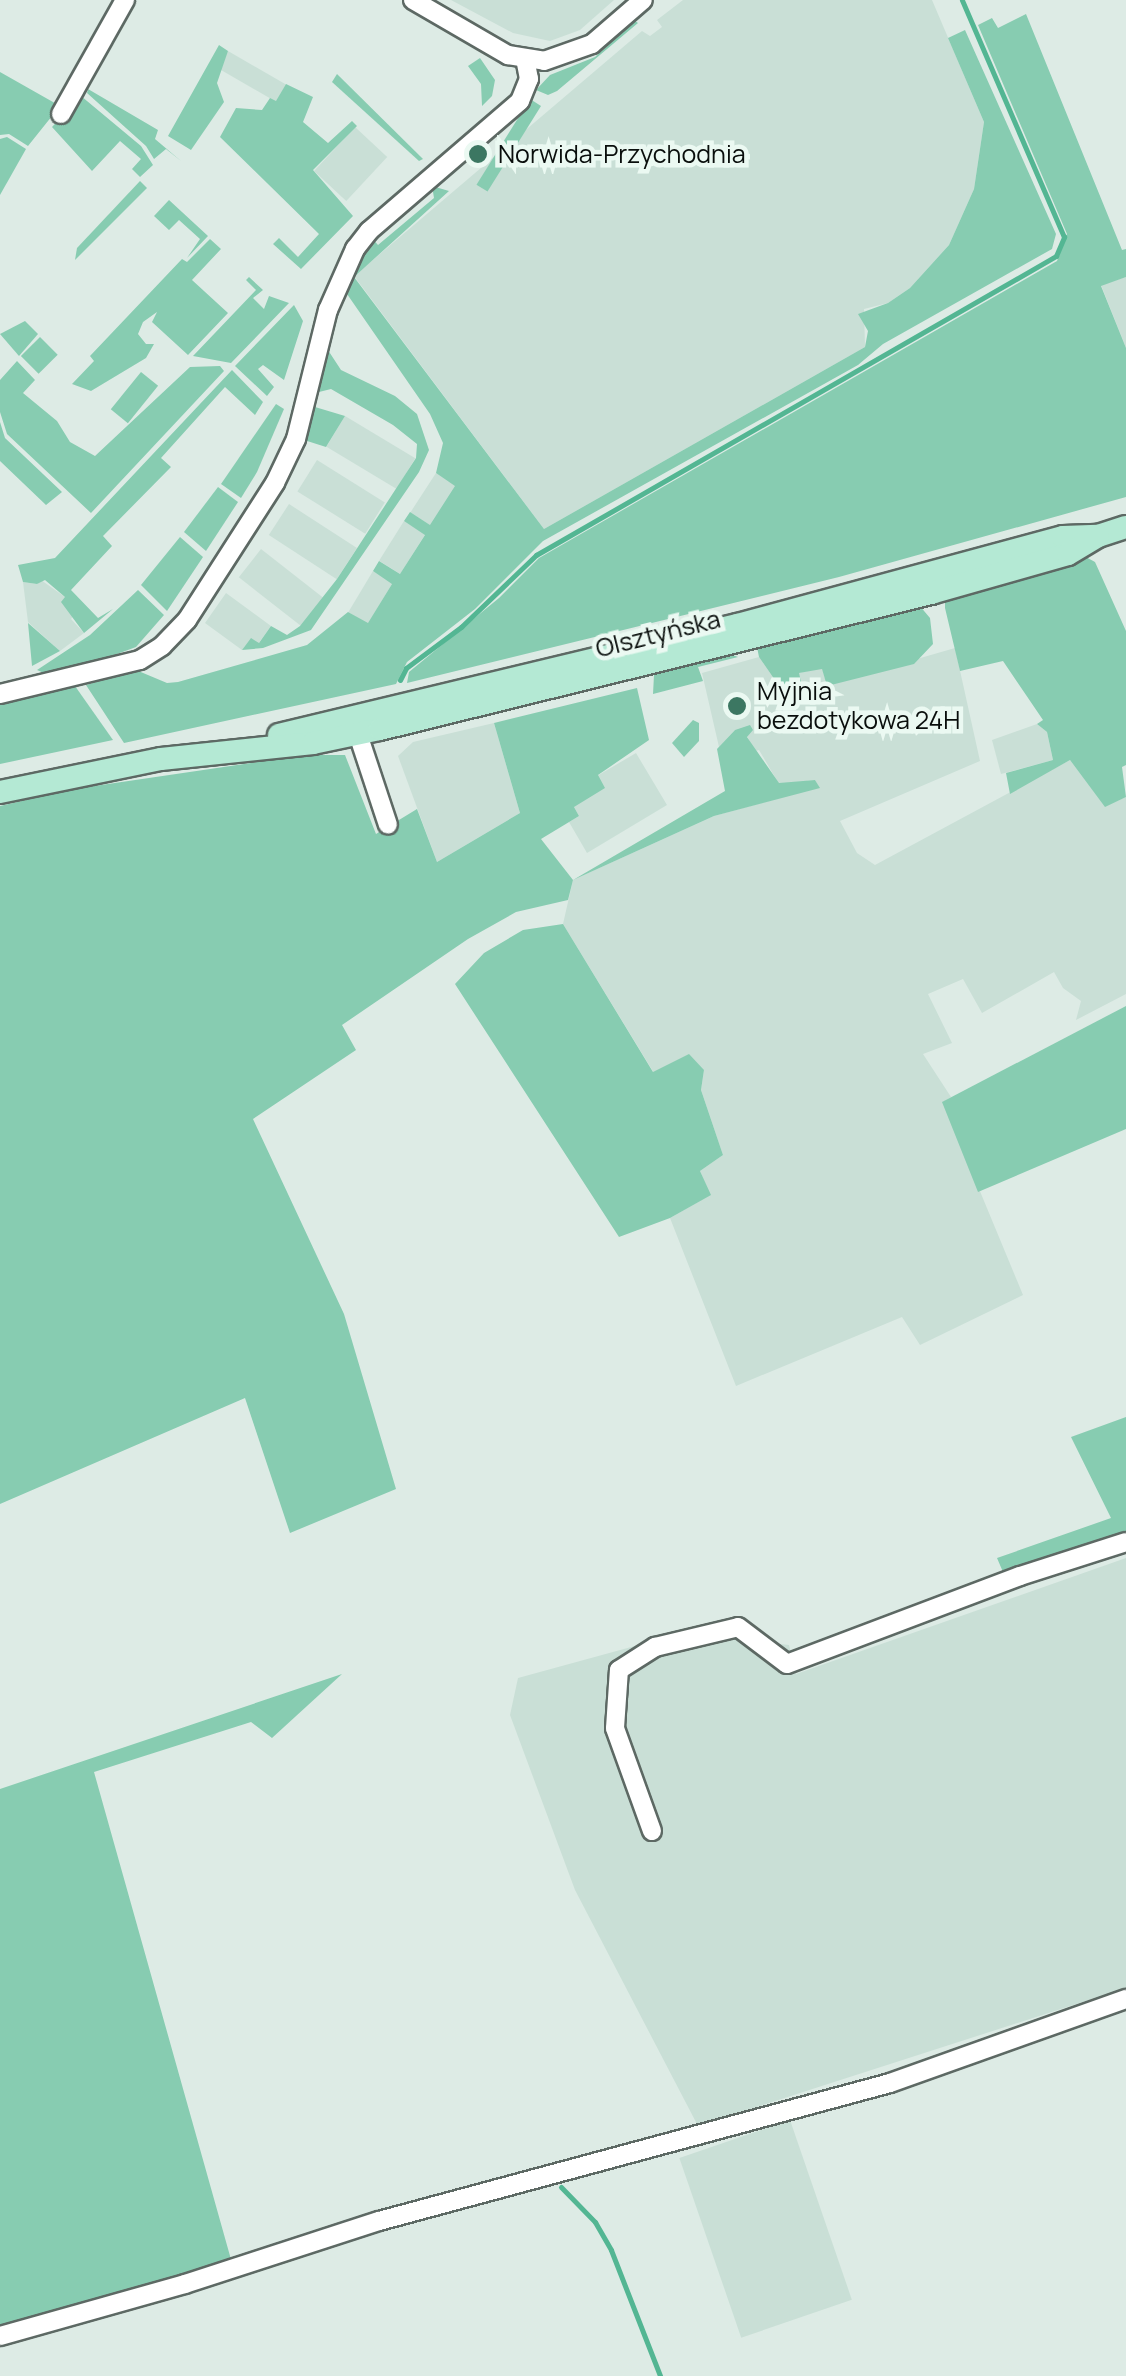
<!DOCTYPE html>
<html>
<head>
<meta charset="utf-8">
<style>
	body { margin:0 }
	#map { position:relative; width:1126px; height:2376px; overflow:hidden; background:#ddebe5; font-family:Manrope,sans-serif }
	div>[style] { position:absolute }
	.built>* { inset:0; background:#c9dfd6; transform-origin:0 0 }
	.green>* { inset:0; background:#87ccb1; transform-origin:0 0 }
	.stream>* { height:5px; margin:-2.5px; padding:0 2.5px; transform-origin:2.5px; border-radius:2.5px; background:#53b693 }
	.roads { filter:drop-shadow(2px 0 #5d6964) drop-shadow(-2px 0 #5d6964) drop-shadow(0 2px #5d6964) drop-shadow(0 -2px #5d6964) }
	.minor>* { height:18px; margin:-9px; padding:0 9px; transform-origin:9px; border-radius:9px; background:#fff }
	.major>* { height:22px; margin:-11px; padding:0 11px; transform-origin:11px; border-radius:11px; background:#b4e9d4 }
	.dots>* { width:28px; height:28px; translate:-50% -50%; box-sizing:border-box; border:5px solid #ebf9f2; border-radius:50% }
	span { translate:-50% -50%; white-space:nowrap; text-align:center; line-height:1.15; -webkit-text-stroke:9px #ebf9f2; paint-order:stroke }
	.poi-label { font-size:25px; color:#090e0c }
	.left { translate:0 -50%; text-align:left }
	.street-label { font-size:25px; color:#090e0c }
</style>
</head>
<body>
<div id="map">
	<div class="built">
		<div style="clip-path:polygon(451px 0,614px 0,580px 30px,550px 41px,513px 33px)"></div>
		<div style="clip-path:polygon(683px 0,932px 0,984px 122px,974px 189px,949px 245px,910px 288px,888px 303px,864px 309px,865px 347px,544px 529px,354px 276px,642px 31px,650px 36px,662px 27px,657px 20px)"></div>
		<div style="left:228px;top:51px;width:67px;height:20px;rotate:30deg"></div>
		<div style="left:355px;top:127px;width:44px;height:60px;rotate:43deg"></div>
		<div style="clip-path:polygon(1126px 277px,1126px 348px,1101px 285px)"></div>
		<div style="left:345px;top:416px;width:82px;height:36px;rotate:31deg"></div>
		<div style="left:317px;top:460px;width:80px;height:37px;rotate:32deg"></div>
		<div style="left:436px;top:473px;width:24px;height:47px;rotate:33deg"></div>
		<div style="left:289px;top:504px;width:81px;height:37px;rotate:33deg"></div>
		<div style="left:404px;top:521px;width:25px;height:47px;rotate:32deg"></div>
		<div style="left:261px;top:549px;width:79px;height:36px;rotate:38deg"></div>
		<div style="left:373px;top:571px;width:23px;height:48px;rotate:31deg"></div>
		<div style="clip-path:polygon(41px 580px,65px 597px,74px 615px,71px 619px,84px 633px,60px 651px,28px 622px,23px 582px,37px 584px)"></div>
		<div style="clip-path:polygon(226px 593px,271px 626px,258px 644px,251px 639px,242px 650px,205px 623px)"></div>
		<div style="clip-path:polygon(955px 648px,980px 761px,840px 821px,857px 853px,875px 865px,1070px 760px,1105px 806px,1126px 797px,1126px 994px,1076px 1020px,1081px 1001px,1063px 988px,1054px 972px,982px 1013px,963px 979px,928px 994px,952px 1043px,923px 1054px,951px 1097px,943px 1102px,1023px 1295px,920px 1345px,902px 1317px,736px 1386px,670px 1218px,710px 1195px,700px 1171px,723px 1155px,701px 1090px,704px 1070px,654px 1073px,563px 924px,573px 880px,714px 816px,819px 787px,815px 780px,779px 784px,759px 750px,755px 751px,747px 736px,735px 730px,719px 747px,702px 673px,759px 657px,779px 686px,802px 690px,798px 673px,822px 668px,827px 685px)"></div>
		<div style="clip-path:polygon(494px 723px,520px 813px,437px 862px,398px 756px,413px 742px)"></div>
		<div style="clip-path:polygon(1037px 724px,1047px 732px,1053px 760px,1001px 774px,992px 740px)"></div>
		<div style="clip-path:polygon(636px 753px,667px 805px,587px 853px,569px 822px,579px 816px,574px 807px,597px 776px)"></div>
		<div style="clip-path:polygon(1126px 1558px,1126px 1988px,698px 2126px,575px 1890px,510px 1715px,518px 1678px,737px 1618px,771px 1643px,789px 1645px,796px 1674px)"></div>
		<div style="left:790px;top:2120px;width:190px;height:117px;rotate:71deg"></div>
	</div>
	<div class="green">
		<div style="clip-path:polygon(1026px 14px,1122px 250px,1126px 249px,1126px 277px,1101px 286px,1126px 348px,1126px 497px,839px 577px,407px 683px,409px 672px,499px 598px,539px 558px,1057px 261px,1067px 234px,978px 25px,992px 18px,998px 28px)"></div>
		<div style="clip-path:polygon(634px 20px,638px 23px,557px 91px,548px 95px,536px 90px,550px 75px,595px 57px)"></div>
		<div style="clip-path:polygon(965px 30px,1056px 234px,1052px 249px,883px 344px,858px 365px,543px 541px,475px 609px,407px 662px,396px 684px,124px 743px,86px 685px,136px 670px,167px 683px,178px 682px,307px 645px,348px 612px,368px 623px,392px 584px,373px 571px,379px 561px,400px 574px,425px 535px,404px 521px,410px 512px,430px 525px,455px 486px,436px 473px,443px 443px,430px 414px,347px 294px,335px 285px,371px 237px,378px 245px,434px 198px,432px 186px,449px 191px,354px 277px,544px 529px,865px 347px,868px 331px,858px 314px,888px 303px,910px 288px,949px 245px,974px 189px,984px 122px,948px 38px)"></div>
		<div style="clip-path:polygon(219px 45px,228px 51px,217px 83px,224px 102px,191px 150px,168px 136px)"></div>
		<div style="clip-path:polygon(480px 58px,495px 80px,492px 96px,482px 106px,481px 84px,468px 66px)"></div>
		<div style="clip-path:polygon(0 72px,60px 106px,28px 146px,9px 134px,0 135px)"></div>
		<div style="clip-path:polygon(337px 74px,423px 159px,419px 161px,332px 82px)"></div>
		<div style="clip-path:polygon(92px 75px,88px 89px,158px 130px,155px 139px,181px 161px,166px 149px,154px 159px,146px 146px,87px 93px)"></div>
		<div style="clip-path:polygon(286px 84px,313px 97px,303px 122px,328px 143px,352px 121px,357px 126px,313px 170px,353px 216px,301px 269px,273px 244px,279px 238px,298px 257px,319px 234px,220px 137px,236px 108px,262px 110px,270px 98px,276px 101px)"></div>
		<div style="clip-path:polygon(81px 96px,141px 146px,153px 165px,140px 177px,132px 169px,141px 159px,120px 141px,92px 171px,52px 127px)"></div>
		<div style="left:530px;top:99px;width:13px;height:101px;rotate:32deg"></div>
		<div style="clip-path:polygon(7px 137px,26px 149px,0 195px,0 139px)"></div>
		<div style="clip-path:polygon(140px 181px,147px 188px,75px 260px,77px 248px)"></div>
		<div style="clip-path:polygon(169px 200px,208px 236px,187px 258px,200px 239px,179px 220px,169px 230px,154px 216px)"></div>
		<div style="clip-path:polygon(210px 239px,221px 249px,192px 280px,228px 313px,188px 355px,152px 322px,157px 312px,143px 322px,138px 334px,146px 344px,154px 344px,146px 358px,91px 391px,72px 384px,94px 361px,90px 356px,182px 259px,187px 262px)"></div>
		<div style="clip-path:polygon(249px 277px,263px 290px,253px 298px,264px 309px,269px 296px,289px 303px,231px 363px,193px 356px,256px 290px,246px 280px)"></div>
		<div style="clip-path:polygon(294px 305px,303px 321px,284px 380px,263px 365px,258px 369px,274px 387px,267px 396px,235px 366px)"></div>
		<div style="clip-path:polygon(25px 321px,38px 334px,19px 356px,0 334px)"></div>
		<div style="left:40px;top:337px;width:25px;height:27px;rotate:45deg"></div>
		<div style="clip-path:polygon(324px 344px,341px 370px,395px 396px,417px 414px,429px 450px,419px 472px,311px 630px,263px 648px,242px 650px,251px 638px,259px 643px,271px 626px,287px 635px,300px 626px,337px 579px,416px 458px,417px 444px,393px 425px,331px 389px,311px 394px)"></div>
		<div style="clip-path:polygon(17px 361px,35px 380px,23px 393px,57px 421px,70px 442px,95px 456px,190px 367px,220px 366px,224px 371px,91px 513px,7px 434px,0 412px,0 380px)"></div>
		<div style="clip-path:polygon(232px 370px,263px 402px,255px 415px,225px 387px,161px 458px,171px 467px,103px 536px,112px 546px,71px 590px,98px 618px,113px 609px,84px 633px,61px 602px,65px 597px,45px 580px,37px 584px,23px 582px,18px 565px,55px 558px)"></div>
		<div style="left:141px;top:372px;width:22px;height:48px;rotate:39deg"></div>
		<div style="clip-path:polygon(276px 404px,284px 409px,257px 472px,241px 498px,221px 484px)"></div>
		<div style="clip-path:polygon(305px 404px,345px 416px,326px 447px,304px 440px)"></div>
		<div style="clip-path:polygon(0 422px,5px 438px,62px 492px,46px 505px,0 461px)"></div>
		<div style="clip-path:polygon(218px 487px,238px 502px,206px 551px,184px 532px)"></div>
		<div style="clip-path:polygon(180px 537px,203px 557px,167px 611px,141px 585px)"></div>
		<div style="clip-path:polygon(1084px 556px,1095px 562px,1126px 631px,1126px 765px,1122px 767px,1126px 797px,1105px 807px,1070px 760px,1010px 794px,1006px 773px,1053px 760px,1047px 732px,1037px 724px,1043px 720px,1003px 661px,960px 671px,945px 608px,945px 598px)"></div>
		<div style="clip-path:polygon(138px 590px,164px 615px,136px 647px,90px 664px,44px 673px,37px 670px,90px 635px)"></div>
		<div style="clip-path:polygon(919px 605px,930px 618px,933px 644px,914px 664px,827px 686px,822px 669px,799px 673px,803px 690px,799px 691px,779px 686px,759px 657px,756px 642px)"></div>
		<div style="clip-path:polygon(28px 623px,60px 651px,32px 666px)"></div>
		<div style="clip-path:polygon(725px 652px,738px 657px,698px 667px,703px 681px,653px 694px,654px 675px,667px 666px)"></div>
		<div style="clip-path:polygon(75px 686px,113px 740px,0 764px,0 702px)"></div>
		<div style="clip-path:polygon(637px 688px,649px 740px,598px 775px,605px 788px,574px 807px,579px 816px,541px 839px,573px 880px,725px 791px,717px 749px,735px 730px,750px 725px,753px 730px,747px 737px,779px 783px,815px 780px,820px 788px,714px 816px,573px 880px,568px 900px,516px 912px,468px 939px,342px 1025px,356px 1050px,253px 1119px,344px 1314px,396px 1489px,290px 1533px,245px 1398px,0 1504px,0 806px,74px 789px,305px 755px,345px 755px,376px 834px,417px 809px,437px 862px,520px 813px,494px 723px)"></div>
		<div style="clip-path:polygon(693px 720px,699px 723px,699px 741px,684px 757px,672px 743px)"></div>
		<div style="clip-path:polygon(563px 924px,653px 1072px,689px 1054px,704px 1070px,701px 1090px,723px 1155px,700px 1171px,711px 1195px,670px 1218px,619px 1237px,455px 984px,484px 953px,523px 930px)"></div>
		<div style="clip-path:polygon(1126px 1006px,1126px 1129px,978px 1192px,942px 1102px)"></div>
		<div style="clip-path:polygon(1126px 1417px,1126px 1534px,1003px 1572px,997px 1558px,1111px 1518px,1071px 1437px)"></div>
		<div style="clip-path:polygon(342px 1674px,272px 1738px,251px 1722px,94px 1772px,232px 2263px,0 2332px,0 1789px)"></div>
	</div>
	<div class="stream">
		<div style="left:400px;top:680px;width:13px;rotate:-63deg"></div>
		<div style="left:406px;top:668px;width:69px;rotate:-36.7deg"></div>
		<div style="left:461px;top:627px;width:104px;rotate:-43.8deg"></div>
		<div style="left:536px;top:555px;width:600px;rotate:-29.9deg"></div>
		<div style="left:1056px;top:256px;width:21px;rotate:-67deg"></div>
		<div style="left:1064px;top:237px;width:258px;rotate:-113.3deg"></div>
		<div style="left:561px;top:2187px;width:49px;rotate:45.8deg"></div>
		<div style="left:595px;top:2222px;width:32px;rotate:60deg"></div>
		<div style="left:611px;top:2250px;width:135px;rotate:68.7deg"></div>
	</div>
	<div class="roads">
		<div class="minor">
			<div style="left:413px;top:0;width:110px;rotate:30.1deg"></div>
			<div style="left:508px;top:55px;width:36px;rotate:9deg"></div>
			<div style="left:544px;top:61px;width:51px;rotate:-19.5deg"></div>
			<div style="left:592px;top:44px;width:67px;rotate:-40.8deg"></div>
			<div style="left:61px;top:114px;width:131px;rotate:-60.7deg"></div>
			<div style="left:0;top:694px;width:144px;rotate:-13.7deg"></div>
			<div style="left:140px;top:660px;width:26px;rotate:-32deg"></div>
			<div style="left:162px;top:646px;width:36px;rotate:-46deg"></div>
			<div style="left:187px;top:620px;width:163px;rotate:-57.3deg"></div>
			<div style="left:275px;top:483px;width:49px;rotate:-64.5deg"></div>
			<div style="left:296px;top:439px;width:133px;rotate:-76.1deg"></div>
			<div style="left:328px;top:310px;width:67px;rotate:-66.1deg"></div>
			<div style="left:355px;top:249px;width:23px;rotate:-52deg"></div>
			<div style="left:369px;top:231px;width:199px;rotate:-40.7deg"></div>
			<div style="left:520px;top:101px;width:24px;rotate:-68deg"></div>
			<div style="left:529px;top:79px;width:20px;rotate:-101deg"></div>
			<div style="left:354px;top:722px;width:108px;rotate:71.7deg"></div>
			<div style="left:652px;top:1831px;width:109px;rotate:-109.8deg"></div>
			<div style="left:615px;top:1728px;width:58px;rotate:-86.1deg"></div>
			<div style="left:619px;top:1670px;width:43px;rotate:-32.6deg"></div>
			<div style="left:655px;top:1647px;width:85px;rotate:-13.5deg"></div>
			<div style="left:738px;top:1627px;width:61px;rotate:37.1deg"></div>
			<div style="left:787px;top:1664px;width:249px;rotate:-20.7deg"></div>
			<div style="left:1020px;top:1576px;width:111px;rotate:-17.8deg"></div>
			<div style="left:0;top:2336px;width:192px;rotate:-15.7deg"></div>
			<div style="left:185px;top:2284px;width:204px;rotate:-18deg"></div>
			<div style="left:379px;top:2221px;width:529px;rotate:-15.11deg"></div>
			<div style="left:890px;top:2083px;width:251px;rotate:-19.6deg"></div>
		</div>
		<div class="major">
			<div style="left:279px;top:735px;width:471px;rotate:-13.5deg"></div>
			<div style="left:737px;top:625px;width:338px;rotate:-15.1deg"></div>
			<div style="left:1063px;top:537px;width:35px;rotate:-2deg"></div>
			<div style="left:1098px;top:536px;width:29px;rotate:-18deg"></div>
			<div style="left:0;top:792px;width:164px;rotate:-11.6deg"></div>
			<div style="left:161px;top:759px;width:153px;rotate:-6deg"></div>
			<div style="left:313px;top:743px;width:68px;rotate:-11.8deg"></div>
			<div style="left:380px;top:729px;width:568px;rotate:-13.86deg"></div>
			<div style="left:931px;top:593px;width:142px;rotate:-15.9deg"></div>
			<div style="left:1068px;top:554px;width:35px;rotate:-31deg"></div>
		</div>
	</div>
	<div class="dots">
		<div style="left:478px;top:154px;background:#3c7762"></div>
		<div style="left:737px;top:706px;background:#3c7762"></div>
	</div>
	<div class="poi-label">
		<span class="left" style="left:498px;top:154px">Norwida-Przychodnia</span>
		<span class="left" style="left:757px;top:706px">Myjnia<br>bezdotykowa 24H</span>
	</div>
	<div class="street-label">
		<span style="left:658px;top:634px;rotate:-14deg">Olsztyńska</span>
	</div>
</div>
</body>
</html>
